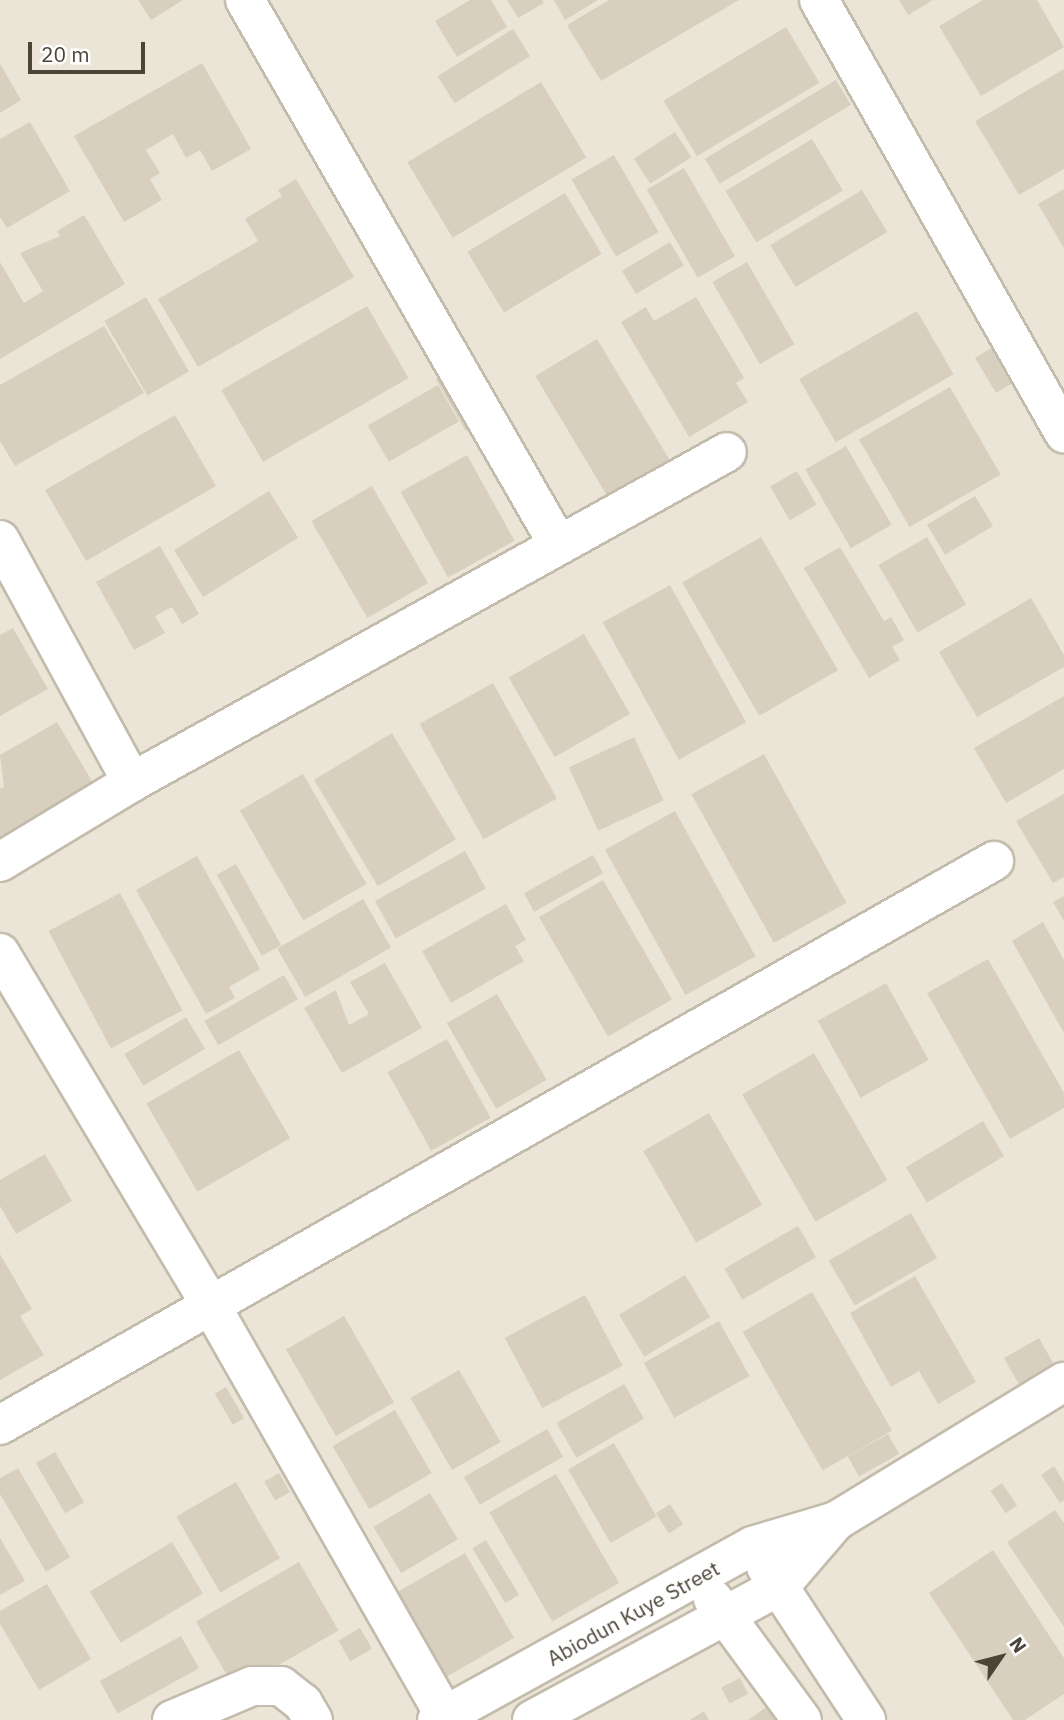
<!DOCTYPE html>
<html>
<head>
<meta charset="utf-8">
<style>
	body { margin:0 }
	#map { position:relative; width:1064px; height:1720px; overflow:hidden; background:#f6f3ea; font-family:"IBM Plex Sans",sans-serif }
	div>[style] { position:absolute }
	.residential>* { inset:0; background:#ebe5d7; transform-origin:0 0 }
	.building>* { inset:0; background:#d9cfbe; transform-origin:0 0 }
	.roads { filter:drop-shadow(2px 0 #c3bbab) drop-shadow(-2px 0 #c3bbab) drop-shadow(0 2px #c3bbab) drop-shadow(0 -2px #c3bbab) }
	.minor>* { height:38px; margin:-19px; padding:0 19px; transform-origin:19px; border-radius:19px; background:#fff }
	span { translate:-50% -50%; white-space:nowrap; text-align:center; line-height:1.15; -webkit-text-stroke:6px #fff; paint-order:stroke }
	.street-label { font-size:21px; color:#4b4437 }
	.north { position:absolute; left:966px; top:1622px; width:70px; height:70px; -webkit-text-stroke:5px #fff; paint-order:stroke; rotate:55deg; font-size:19px; font-weight:700; line-height:28px; text-align:center; color:#4b4437 }
	.north::after { content:''; display:block; margin:auto; width:24px; height:32px; background:#4b4437; clip-path:polygon(50% 0,100% 100%,50% 72%,0 100%) }
	.scale { position:absolute; left:28px; top:42px; width:117px; height:32px; box-sizing:border-box; border:4px solid #4b4437; border-top:0; padding-left:9px; font-size:21px; line-height:24px; white-space:nowrap; color:#4b4437; -webkit-text-stroke:5px #fff; paint-order:stroke }
</style>
</head>
<body>
<div id="map">
	<div class="residential">
		<div style="left:0;top:0;width:1064px;height:1720px"></div>
	</div>
	<div class="building">
		<div style="clip-path:polygon(138px 0,183px 0,151px 20px)"></div>
		<div style="clip-path:polygon(470px 0,491px 0,507px 27px,457px 57px,435px 21px)"></div>
		<div style="clip-path:polygon(507px 0,542px 0,544px 3px,518px 18px)"></div>
		<div style="clip-path:polygon(554px 0,598px 0,565px 20px)"></div>
		<div style="clip-path:polygon(609px 0,739px 0,601px 81px,567px 25px)"></div>
		<div style="clip-path:polygon(899px 0,933px 0,908px 15px)"></div>
		<div style="clip-path:polygon(983px 0,1037px 0,1064px 47px,981px 96px,939px 26px)"></div>
		<div style="left:786px;top:27px;width:65px;height:143px;rotate:59deg"></div>
		<div style="left:513px;top:29px;width:32px;height:89px;rotate:58deg"></div>
		<div style="clip-path:polygon(202px 63px,251px 149px,212px 171px,200px 150px,186px 158px,173px 134px,146px 150px,160px 173px,150px 179px,162px 200px,124px 222px,74px 136px)"></div>
		<div style="clip-path:polygon(0 64px,21px 100px,0 113px)"></div>
		<div style="clip-path:polygon(1064px 69px,1064px 169px,1019px 195px,975px 121px)"></div>
		<div style="left:836px;top:80px;width:29px;height:153px;rotate:59deg"></div>
		<div style="left:541px;top:82px;width:88px;height:156px;rotate:59deg"></div>
		<div style="clip-path:polygon(30px 122px,70px 191px,7px 228px,0 217px,0 139px)"></div>
		<div style="left:675px;top:132px;width:30px;height:49px;rotate:57deg"></div>
		<div style="left:812px;top:139px;width:60px;height:101px;rotate:59deg"></div>
		<div style="left:614px;top:155px;width:89px;height:49px;rotate:60deg"></div>
		<div style="left:684px;top:168px;width:102px;height:43px;rotate:60deg"></div>
		<div style="clip-path:polygon(296px 179px,354px 277px,198px 367px,158px 299px,258px 241px,245px 219px,282px 196px,278px 190px)"></div>
		<div style="clip-path:polygon(1064px 189px,1064px 248px,1038px 204px)"></div>
		<div style="left:862px;top:190px;width:49px;height:107px;rotate:59deg"></div>
		<div style="left:565px;top:193px;width:71px;height:114px;rotate:59deg"></div>
		<div style="clip-path:polygon(84px 215px,125px 284px,0 359px,0 262px,24px 303px,43px 291px,20px 253px,60px 236px,57px 231px)"></div>
		<div style="left:670px;top:242px;width:27px;height:56px;rotate:59deg"></div>
		<div style="left:747px;top:262px;width:95px;height:40px;rotate:60deg"></div>
		<div style="left:146px;top:297px;width:86px;height:48px;rotate:60deg"></div>
		<div style="clip-path:polygon(696px 297px,744px 378px,736px 383px,748px 402px,689px 437px,621px 322px,646px 307px,654px 321px)"></div>
		<div style="left:367px;top:306px;width:83px;height:168px;rotate:60deg"></div>
		<div style="left:917px;top:311px;width:73px;height:136px;rotate:60deg"></div>
		<div style="clip-path:polygon(104px 326px,144px 393px,15px 466px,0 441px,0 385px)"></div>
		<div style="left:597px;top:339px;width:143px;height:72px;rotate:59deg"></div>
		<div style="left:993px;top:347px;width:41px;height:21px;rotate:59deg"></div>
		<div style="left:455px;top:368px;width:60px;height:22px;rotate:60deg"></div>
		<div style="left:438px;top:385px;width:42px;height:81px;rotate:60deg"></div>
		<div style="left:950px;top:387px;width:101px;height:105px;rotate:60deg"></div>
		<div style="left:175px;top:415px;width:82px;height:150px;rotate:60deg"></div>
		<div style="left:846px;top:446px;width:91px;height:47px;rotate:60deg"></div>
		<div style="left:467px;top:455px;width:98px;height:76px;rotate:61deg"></div>
		<div style="left:797px;top:471px;width:39px;height:31px;rotate:60deg"></div>
		<div style="left:372px;top:486px;width:112px;height:70px;rotate:60deg"></div>
		<div style="left:269px;top:491px;width:55px;height:112px;rotate:58deg"></div>
		<div style="left:975px;top:496px;width:35px;height:56px;rotate:59deg"></div>
		<div style="left:761px;top:537px;width:154px;height:91px;rotate:60deg"></div>
		<div style="left:927px;top:537px;width:78px;height:56px;rotate:60deg"></div>
		<div style="clip-path:polygon(160px 546px,199px 614px,182px 624px,172px 607px,155px 616px,165px 633px,134px 650px,96px 582px)"></div>
		<div style="clip-path:polygon(840px 547px,884px 621px,891px 617px,904px 640px,892px 647px,900px 660px,869px 678px,804px 568px)"></div>
		<div style="left:670px;top:585px;width:157px;height:77px;rotate:61deg"></div>
		<div style="clip-path:polygon(1031px 598px,1064px 655px,1064px 667px,977px 717px,939px 652px)"></div>
		<div style="clip-path:polygon(13px 628px,48px 689px,0 716px,0 635px)"></div>
		<div style="left:584px;top:634px;width:92px;height:87px;rotate:60deg"></div>
		<div style="left:493px;top:683px;width:132px;height:84px;rotate:61deg"></div>
		<div style="clip-path:polygon(1064px 696px,1064px 769px,1006px 803px,974px 748px)"></div>
		<div style="clip-path:polygon(57px 722px,96px 788px,0 844px,0 789px,4px 787px,0 755px)"></div>
		<div style="left:392px;top:733px;width:124px;height:91px;rotate:59deg"></div>
		<div style="left:634px;top:737px;width:70px;height:72px;rotate:65deg"></div>
		<div style="left:764px;top:754px;width:170px;height:83px;rotate:61deg"></div>
		<div style="left:303px;top:774px;width:127px;height:73px;rotate:60deg"></div>
		<div style="clip-path:polygon(1064px 794px,1064px 877px,1053px 883px,1016px 821px)"></div>
		<div style="left:675px;top:811px;width:166px;height:80px;rotate:61deg"></div>
		<div style="left:465px;top:851px;width:43px;height:103px;rotate:61deg"></div>
		<div style="left:593px;top:855px;width:21px;height:79px;rotate:61deg"></div>
		<div style="clip-path:polygon(197px 856px,260px 969px,229px 987px,235px 998px,206px 1014px,136px 890px)"></div>
		<div style="left:236px;top:864px;width:93px;height:22px;rotate:61deg"></div>
		<div style="left:603px;top:880px;width:138px;height:74px;rotate:60deg"></div>
		<div style="left:120px;top:893px;width:133px;height:81px;rotate:62deg"></div>
		<div style="clip-path:polygon(1064px 896px,1064px 921px,1053px 902px)"></div>
		<div style="left:363px;top:899px;width:56px;height:99px;rotate:60deg"></div>
		<div style="clip-path:polygon(506px 904px,526px 940px,515px 946px,524px 961px,451px 1003px,422px 951px)"></div>
		<div style="clip-path:polygon(1043px 922px,1064px 960px,1064px 1033px,1012px 941px)"></div>
		<div style="clip-path:polygon(988px 959px,1064px 1093px,1064px 1108px,1010px 1139px,927px 993px)"></div>
		<div style="clip-path:polygon(385px 963px,422px 1028px,342px 1073px,304px 1008px,336px 990px,349px 1025px,369px 1014px,350px 982px)"></div>
		<div style="left:284px;top:975px;width:28px;height:92px;rotate:60deg"></div>
		<div style="left:886px;top:983px;width:88px;height:78px;rotate:61deg"></div>
		<div style="left:497px;top:994px;width:99px;height:58px;rotate:60deg"></div>
		<div style="left:186px;top:1017px;width:37px;height:72px;rotate:59deg"></div>
		<div style="left:447px;top:1039px;width:90px;height:68px;rotate:61deg"></div>
		<div style="left:239px;top:1050px;width:102px;height:107px;rotate:60deg"></div>
		<div style="left:814px;top:1053px;width:147px;height:83px;rotate:60deg"></div>
		<div style="left:709px;top:1113px;width:106px;height:76px;rotate:60deg"></div>
		<div style="left:983px;top:1121px;width:41px;height:90px;rotate:59deg"></div>
		<div style="clip-path:polygon(45px 1154px,72px 1201px,16px 1234px,0 1206px,0 1180px)"></div>
		<div style="left:911px;top:1213px;width:52px;height:95px;rotate:60deg"></div>
		<div style="left:798px;top:1226px;width:36px;height:85px;rotate:60deg"></div>
		<div style="clip-path:polygon(0 1254px,32px 1309px,20px 1316px,44px 1355px,0 1380px)"></div>
		<div style="left:685px;top:1275px;width:49px;height:77px;rotate:59deg"></div>
		<div style="clip-path:polygon(915px 1276px,976px 1382px,938px 1404px,919px 1371px,891px 1387px,850px 1313px)"></div>
		<div style="left:812px;top:1292px;width:160px;height:80px;rotate:60deg"></div>
		<div style="left:585px;top:1295px;width:80px;height:91px;rotate:62deg"></div>
		<div style="left:344px;top:1316px;width:100px;height:67px;rotate:60deg"></div>
		<div style="left:719px;top:1321px;width:63px;height:86px;rotate:61deg"></div>
		<div style="clip-path:polygon(1039px 1338px,1057px 1370px,1027px 1399px,1004px 1358px)"></div>
		<div style="left:459px;top:1370px;width:83px;height:56px;rotate:60deg"></div>
		<div style="left:624px;top:1384px;width:40px;height:78px;rotate:60deg"></div>
		<div style="left:226px;top:1387px;width:36px;height:13px;rotate:60deg"></div>
		<div style="left:395px;top:1410px;width:73px;height:72px;rotate:60deg"></div>
		<div style="left:547px;top:1429px;width:32px;height:96px;rotate:60deg"></div>
		<div style="left:888px;top:1434px;width:23px;height:46px;rotate:61deg"></div>
		<div style="left:614px;top:1443px;width:85px;height:53px;rotate:60deg"></div>
		<div style="left:55px;top:1452px;width:58px;height:22px;rotate:60deg"></div>
		<div style="clip-path:polygon(1054px 1466px,1064px 1482px,1064px 1500px,1060px 1503px,1041px 1475px)"></div>
		<div style="clip-path:polygon(18px 1468px,70px 1557px,46px 1572px,0 1494px,0 1478px)"></div>
		<div style="left:279px;top:1473px;width:22px;height:17px;rotate:60deg"></div>
		<div style="left:556px;top:1474px;width:126px;height:77px;rotate:60deg"></div>
		<div style="left:236px;top:1482px;width:88px;height:69px;rotate:60deg"></div>
		<div style="left:1002px;top:1483px;width:27px;height:14px;rotate:56deg"></div>
		<div style="left:430px;top:1493px;width:54px;height:66px;rotate:59deg"></div>
		<div style="left:670px;top:1504px;width:24px;height:17px;rotate:57deg"></div>
		<div style="clip-path:polygon(1055px 1510px,1064px 1523px,1064px 1627px,1007px 1542px)"></div>
		<div style="clip-path:polygon(0 1538px,25px 1581px,0 1595px)"></div>
		<div style="left:486px;top:1540px;width:64px;height:16px;rotate:59deg"></div>
		<div style="left:172px;top:1542px;width:60px;height:96px;rotate:59deg"></div>
		<div style="clip-path:polygon(993px 1550px,1064px 1658px,1064px 1694px,1025px 1720px,1013px 1720px,929px 1593px)"></div>
		<div style="left:465px;top:1553px;width:98px;height:80px;rotate:60deg"></div>
		<div style="left:299px;top:1562px;width:79px;height:119px;rotate:60deg"></div>
		<div style="clip-path:polygon(47px 1584px,91px 1659px,39px 1690px,0 1624px,0 1611px)"></div>
		<div style="left:360px;top:1628px;width:24px;height:25px;rotate:60deg"></div>
		<div style="left:181px;top:1636px;width:37px;height:93px;rotate:61deg"></div>
		<div style="left:740px;top:1678px;width:18px;height:21px;rotate:63deg"></div>
		<div style="clip-path:polygon(775px 1701px,788px 1720px,748px 1720px)"></div>
		<div style="clip-path:polygon(704px 1711px,709px 1720px,690px 1720px)"></div>
	</div>
	<div class="roads">
		<div class="minor">
			<div style="left:245px;top:0;width:628px;rotate:60.09deg"></div>
			<div style="left:819px;top:0;width:498px;rotate:60.5deg"></div>
			<div style="left:0;top:540px;width:276px;rotate:61.4deg"></div>
			<div style="left:0;top:862px;width:154px;rotate:-31.2deg"></div>
			<div style="left:132px;top:782px;width:680px;rotate:-29.01deg"></div>
			<div style="left:0;top:953px;width:409px;rotate:59.1deg"></div>
			<div style="left:210px;top:1304px;width:479px;rotate:60.3deg"></div>
			<div style="left:0;top:1425px;width:1143px;rotate:-29.57deg"></div>
			<div style="left:766px;top:1567px;width:183px;rotate:56.8deg"></div>
			<div style="left:713px;top:1599px;width:150px;rotate:53.7deg"></div>
			<div style="left:172px;top:1720px;width:87px;rotate:-23deg"></div>
			<div style="left:252px;top:1686px;width:29px"></div>
			<div style="left:281px;top:1686px;width:28px;rotate:38deg"></div>
			<div style="left:303px;top:1703px;width:20px;rotate:60deg"></div>
			<div style="left:437px;top:1720px;width:360px;rotate:-28.9deg"></div>
			<div style="left:752px;top:1546px;width:88px;rotate:-16.6deg"></div>
			<div style="left:836px;top:1521px;width:267px;rotate:-31.4deg"></div>
			<div style="left:532px;top:1720px;width:282px;rotate:-28.4deg"></div>
			<div style="left:780px;top:1586px;width:86px;rotate:-49.3deg"></div>
		</div>
	</div>
	<div class="street-label">
		<span style="left:633px;top:1613px;rotate:-29deg">Abiodun Kuye Street</span>
	</div>
	<div class="north">N</div>
	<div class="scale">20 m</div>
</div>
</body>
</html>
